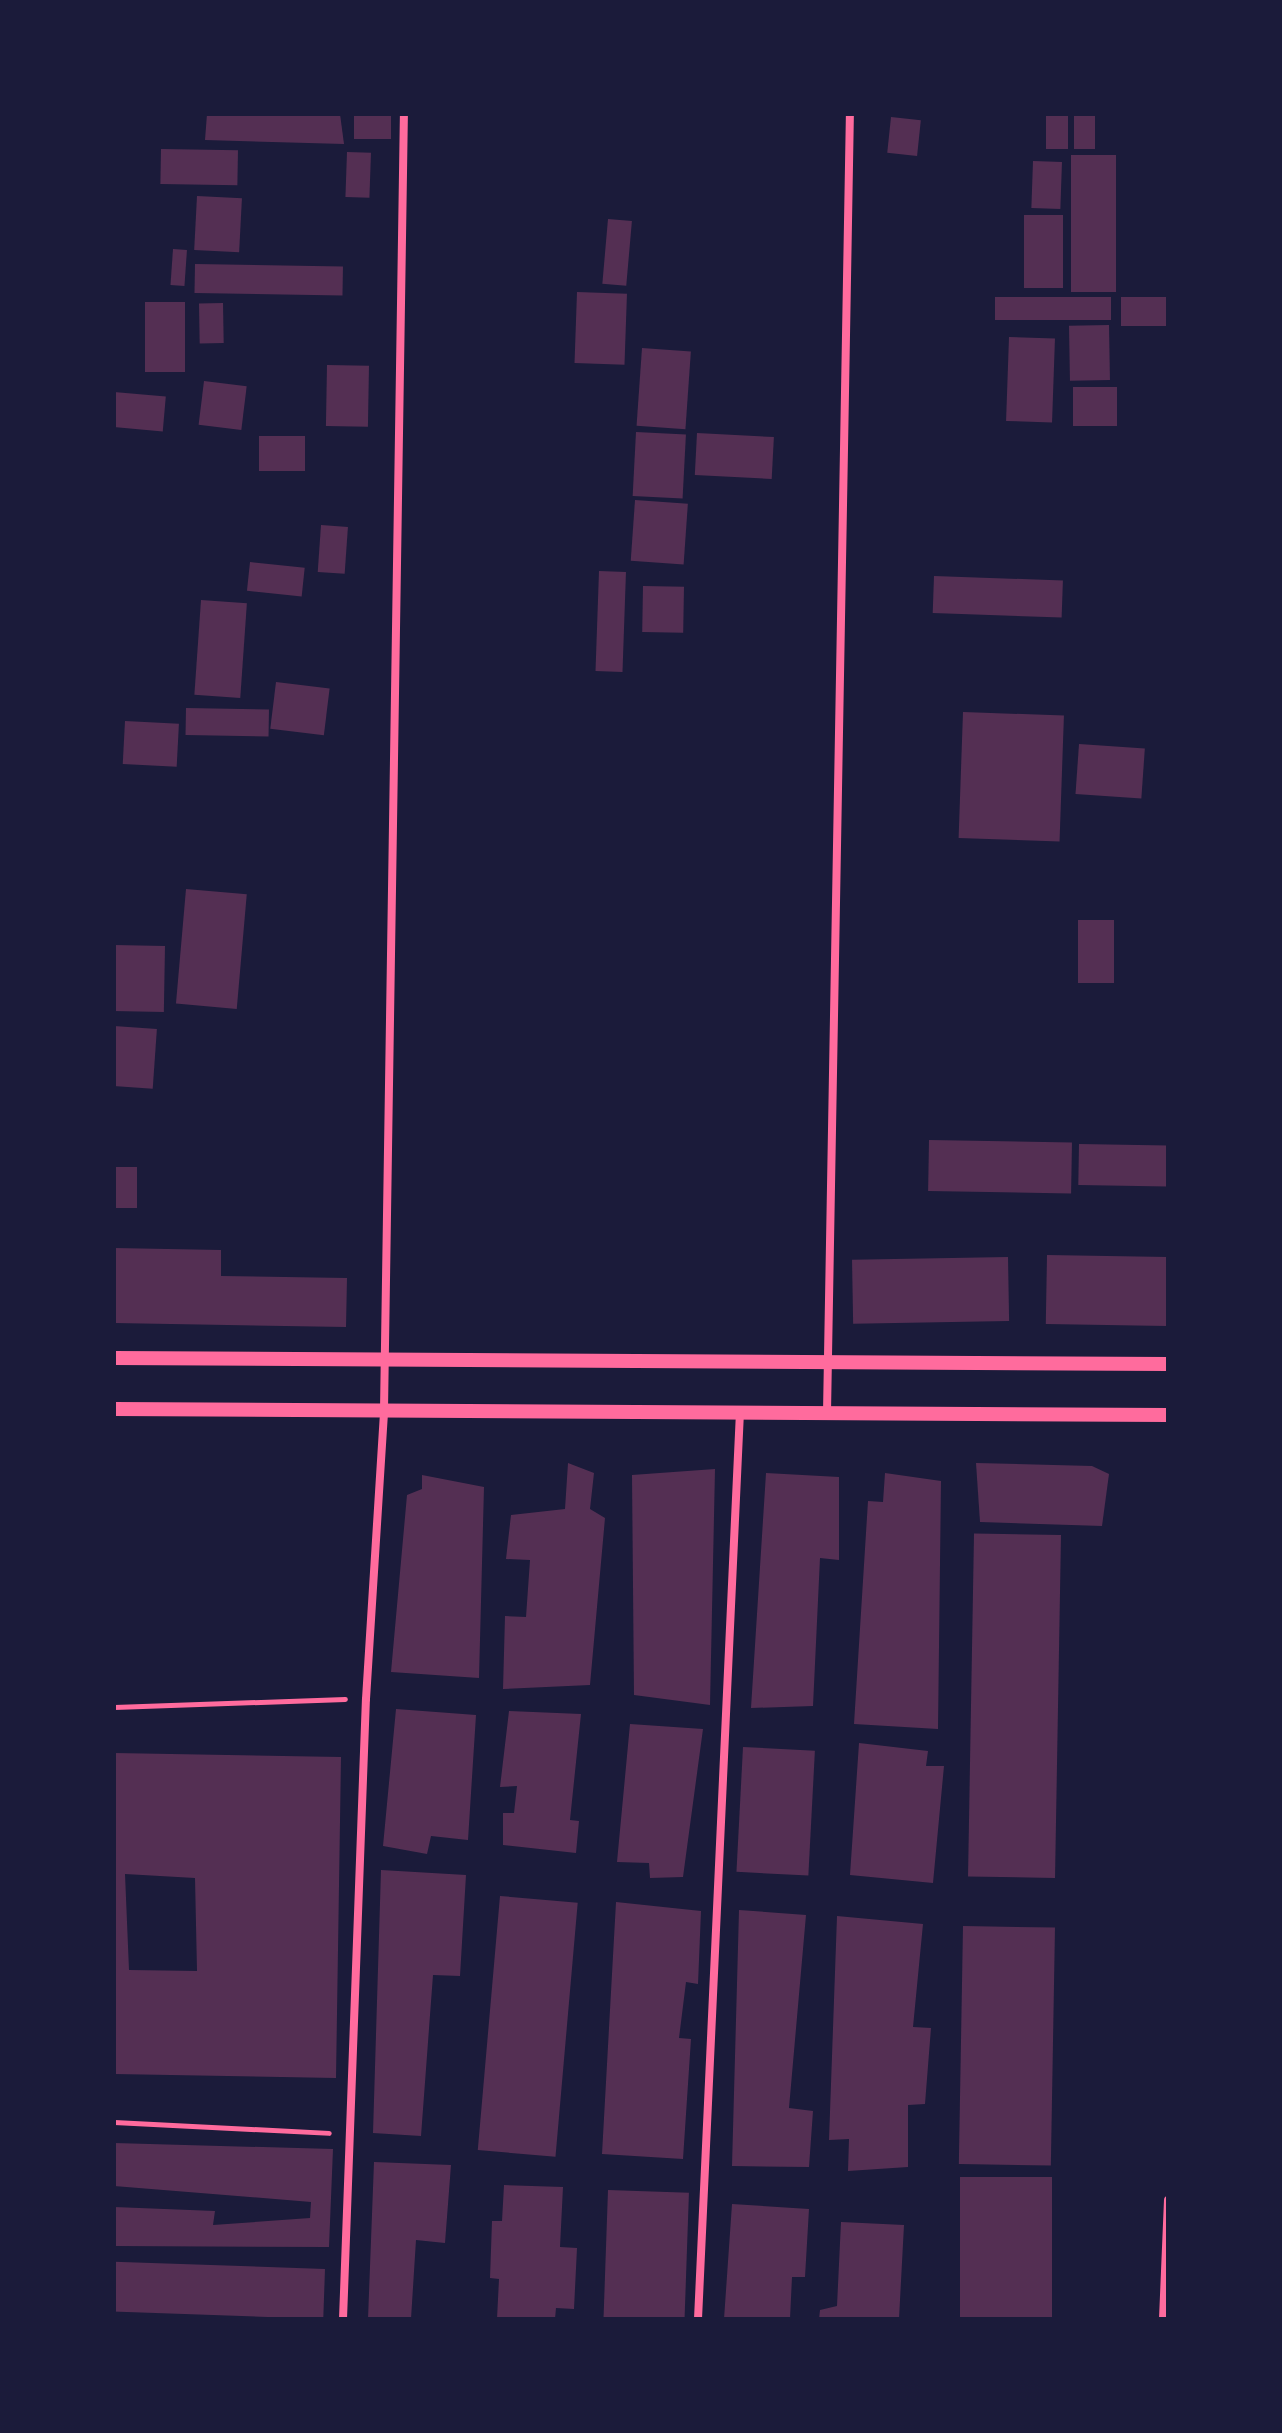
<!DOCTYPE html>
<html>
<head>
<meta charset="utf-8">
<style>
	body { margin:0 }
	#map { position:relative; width:1282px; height:2433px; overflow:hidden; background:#1b1b3a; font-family:"Times New Roman",serif }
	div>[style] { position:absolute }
	.building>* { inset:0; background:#542f53; transform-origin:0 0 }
	.path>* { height:5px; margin:-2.5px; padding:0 2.5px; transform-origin:2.5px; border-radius:2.5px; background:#ff6b9d }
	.minor>* { height:8px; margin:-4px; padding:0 4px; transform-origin:4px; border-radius:4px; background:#ff6b9d }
	.tertiary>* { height:14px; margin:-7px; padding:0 7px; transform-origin:7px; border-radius:7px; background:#ff6b9d }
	span { translate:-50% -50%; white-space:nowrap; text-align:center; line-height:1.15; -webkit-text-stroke:7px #1b1b3a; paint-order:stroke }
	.frame { position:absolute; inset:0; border:116px solid #1b1b3a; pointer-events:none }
</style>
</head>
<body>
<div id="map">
	<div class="building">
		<div style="clip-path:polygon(207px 114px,340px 114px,344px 144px,205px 140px)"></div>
		<div style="left:354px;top:114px;width:37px;height:25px"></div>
		<div style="left:1046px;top:114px;width:22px;height:35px"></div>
		<div style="left:1074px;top:114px;width:21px;height:35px"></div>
		<div style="left:891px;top:117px;width:30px;height:36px;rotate:6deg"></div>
		<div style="left:161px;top:149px;width:77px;height:35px;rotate:1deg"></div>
		<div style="left:347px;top:152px;width:24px;height:45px;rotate:2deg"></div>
		<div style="left:1071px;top:155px;width:45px;height:137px"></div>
		<div style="left:1033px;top:161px;width:29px;height:47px;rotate:2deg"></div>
		<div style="left:197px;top:196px;width:45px;height:54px;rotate:3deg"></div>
		<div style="left:1024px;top:215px;width:39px;height:73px"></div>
		<div style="left:608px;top:219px;width:24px;height:65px;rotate:5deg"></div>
		<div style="left:173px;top:249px;width:14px;height:36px;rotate:4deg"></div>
		<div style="left:195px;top:264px;width:148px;height:29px;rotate:1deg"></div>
		<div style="left:577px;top:292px;width:50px;height:71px;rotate:2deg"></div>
		<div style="left:995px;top:297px;width:116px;height:23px"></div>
		<div style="left:1168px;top:297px;width:29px;height:47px;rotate:90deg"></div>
		<div style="left:145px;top:302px;width:40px;height:70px"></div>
		<div style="left:223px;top:303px;width:40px;height:24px;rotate:89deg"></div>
		<div style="left:1109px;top:325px;width:55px;height:40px;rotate:89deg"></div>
		<div style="left:1009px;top:337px;width:46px;height:84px;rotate:2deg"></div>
		<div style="left:642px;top:348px;width:49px;height:78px;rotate:4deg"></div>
		<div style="left:327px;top:365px;width:42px;height:61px;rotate:1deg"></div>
		<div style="left:204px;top:381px;width:43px;height:44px;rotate:7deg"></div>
		<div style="left:1073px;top:387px;width:44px;height:39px"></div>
		<div style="left:114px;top:392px;width:52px;height:35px;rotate:5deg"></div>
		<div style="left:636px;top:432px;width:50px;height:64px;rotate:3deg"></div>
		<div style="left:697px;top:433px;width:77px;height:42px;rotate:3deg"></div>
		<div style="left:259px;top:436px;width:46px;height:35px"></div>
		<div style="left:635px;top:500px;width:53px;height:61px;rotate:4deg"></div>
		<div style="left:321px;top:525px;width:27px;height:47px;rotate:4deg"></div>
		<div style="left:250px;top:562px;width:55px;height:29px;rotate:6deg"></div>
		<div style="left:599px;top:571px;width:27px;height:100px;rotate:2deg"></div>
		<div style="left:934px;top:576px;width:129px;height:37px;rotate:2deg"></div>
		<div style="left:643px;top:586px;width:41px;height:46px;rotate:1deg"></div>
		<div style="left:201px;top:600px;width:46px;height:95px;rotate:4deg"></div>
		<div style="left:276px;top:682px;width:54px;height:47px;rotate:7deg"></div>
		<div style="left:186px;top:708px;width:83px;height:27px;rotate:1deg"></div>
		<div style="left:963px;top:712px;width:101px;height:126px;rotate:2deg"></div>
		<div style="left:125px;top:721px;width:54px;height:43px;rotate:3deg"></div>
		<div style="left:1079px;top:744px;width:66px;height:50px;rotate:4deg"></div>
		<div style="left:186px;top:889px;width:61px;height:115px;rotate:5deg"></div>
		<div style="left:1078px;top:920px;width:36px;height:63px"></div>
		<div style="left:114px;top:945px;width:51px;height:66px;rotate:1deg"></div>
		<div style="left:114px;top:1026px;width:43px;height:60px;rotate:4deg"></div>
		<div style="left:929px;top:1140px;width:143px;height:51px;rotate:1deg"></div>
		<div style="left:1079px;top:1144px;width:89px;height:41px;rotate:1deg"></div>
		<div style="left:114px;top:1167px;width:23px;height:41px"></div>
		<div style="clip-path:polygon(114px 1248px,221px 1250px,221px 1276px,347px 1278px,346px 1327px,114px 1323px)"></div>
		<div style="left:1047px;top:1255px;width:121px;height:69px;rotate:1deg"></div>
		<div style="left:1008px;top:1257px;width:64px;height:156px;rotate:89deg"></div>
		<div style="clip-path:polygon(568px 1463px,594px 1473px,590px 1509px,605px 1518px,590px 1685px,503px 1689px,505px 1616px,526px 1617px,530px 1560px,506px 1559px,511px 1515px,565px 1509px)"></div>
		<div style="clip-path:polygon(976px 1463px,1092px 1466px,1109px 1474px,1102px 1526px,980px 1522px)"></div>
		<div style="clip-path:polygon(715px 1469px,710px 1705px,634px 1695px,632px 1475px)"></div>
		<div style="clip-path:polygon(766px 1473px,839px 1477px,839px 1560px,820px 1558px,813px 1706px,751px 1708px)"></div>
		<div style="clip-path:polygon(885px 1473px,941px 1481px,938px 1729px,854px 1724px,868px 1501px,883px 1502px)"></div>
		<div style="clip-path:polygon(422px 1475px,484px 1487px,479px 1678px,391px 1672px,407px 1495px,422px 1489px)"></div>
		<div style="left:1061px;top:1535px;width:343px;height:87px;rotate:91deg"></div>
		<div style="clip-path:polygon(396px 1709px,476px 1715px,468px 1840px,431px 1836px,427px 1854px,383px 1846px)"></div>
		<div style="clip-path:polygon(509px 1711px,581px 1714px,570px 1820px,579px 1821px,576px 1853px,503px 1845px,503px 1813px,514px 1813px,517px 1786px,500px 1787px)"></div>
		<div style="clip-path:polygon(630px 1724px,703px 1729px,683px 1877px,650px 1878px,649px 1863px,617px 1862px)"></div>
		<div style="clip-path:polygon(859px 1743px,928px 1751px,926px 1766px,944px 1766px,933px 1883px,850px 1875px)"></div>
		<div style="left:743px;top:1747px;width:72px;height:125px;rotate:3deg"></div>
		<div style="clip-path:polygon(evenodd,114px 1753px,341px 1757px,336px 2078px,114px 2074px,114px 1753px,125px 1874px,195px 1878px,197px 1971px,129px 1970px,125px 1874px)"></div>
		<div style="clip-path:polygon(381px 1870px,466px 1875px,460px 1976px,433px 1975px,421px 2136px,373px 2133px)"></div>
		<div style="left:500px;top:1896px;width:78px;height:255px;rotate:5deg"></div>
		<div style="clip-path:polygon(616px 1902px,701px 1911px,698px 1984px,686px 1982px,679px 2038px,691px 2039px,683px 2159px,602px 2154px)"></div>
		<div style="clip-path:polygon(739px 1910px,806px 1915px,789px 2108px,813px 2111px,809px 2167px,732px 2166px)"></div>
		<div style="clip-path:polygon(837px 1916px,923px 1924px,913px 2027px,931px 2028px,925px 2104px,908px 2105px,908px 2167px,848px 2171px,849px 2139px,829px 2140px)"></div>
		<div style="left:963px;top:1926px;width:92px;height:238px;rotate:1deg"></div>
		<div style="clip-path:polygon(114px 2143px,333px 2149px,329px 2247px,114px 2246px,114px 2207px,215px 2211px,213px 2225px,310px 2218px,311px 2202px,114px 2186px)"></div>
		<div style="clip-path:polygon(374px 2162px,451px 2165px,445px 2243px,416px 2240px,411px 2319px,368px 2319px)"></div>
		<div style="left:960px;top:2177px;width:92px;height:142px"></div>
		<div style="clip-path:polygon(504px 2185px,563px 2187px,560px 2247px,577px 2248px,574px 2309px,556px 2308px,555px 2319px,497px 2319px,499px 2279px,490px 2278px,492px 2221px,502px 2221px)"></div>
		<div style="left:608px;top:2190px;width:81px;height:129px;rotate:2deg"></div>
		<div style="clip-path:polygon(732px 2204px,809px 2209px,805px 2277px,792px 2277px,790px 2319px,724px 2319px)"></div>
		<div style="clip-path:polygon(841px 2222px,904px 2225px,899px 2319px,819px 2319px,820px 2310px,837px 2306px)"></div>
		<div style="left:325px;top:2269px;width:50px;height:211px;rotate:92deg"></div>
	</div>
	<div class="path">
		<div style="left:114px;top:1707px;width:231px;rotate:-2deg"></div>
		<div style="left:114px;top:2122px;width:215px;rotate:2.9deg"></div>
	</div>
	<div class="minor">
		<div style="left:827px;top:1413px;width:1299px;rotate:-88.99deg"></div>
		<div style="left:343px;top:2319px;width:620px;rotate:-87.88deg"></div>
		<div style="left:366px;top:1699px;width:290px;rotate:-86.4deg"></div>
		<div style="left:384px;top:1410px;width:1296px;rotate:-89.12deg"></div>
		<div style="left:698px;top:2319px;width:908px;rotate:-87.35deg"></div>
		<div style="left:1163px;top:2319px;width:119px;rotate:-87.6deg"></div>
	</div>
	<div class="tertiary">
		<div style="left:114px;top:1358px;width:1054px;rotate:0.33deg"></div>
		<div style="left:114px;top:1409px;width:1054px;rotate:0.33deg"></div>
	</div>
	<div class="frame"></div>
</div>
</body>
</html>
